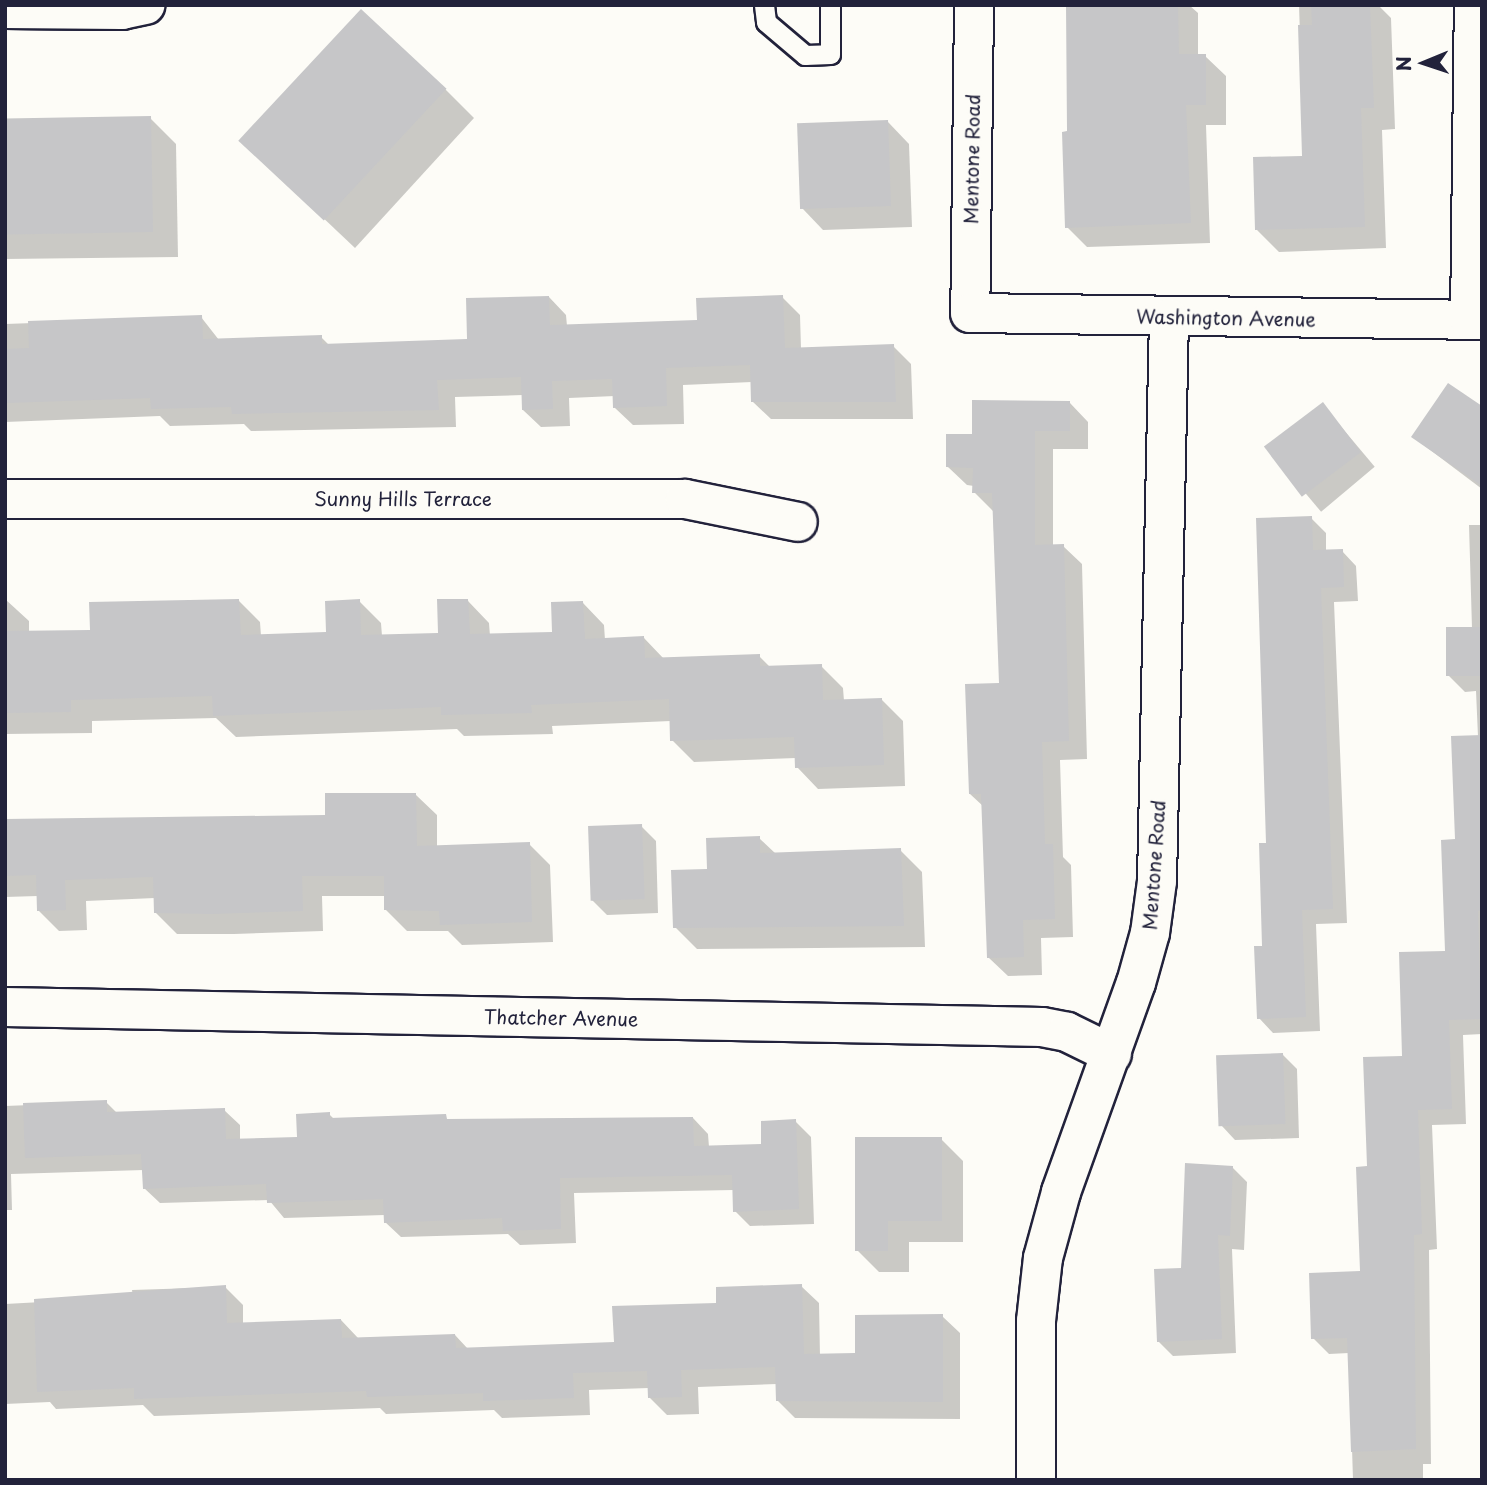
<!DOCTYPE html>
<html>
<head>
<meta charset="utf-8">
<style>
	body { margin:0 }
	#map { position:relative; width:1487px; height:1485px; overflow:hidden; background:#fdfcf7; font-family:"Playpen Sans",sans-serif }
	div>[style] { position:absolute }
	.shadow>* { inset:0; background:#0003; transform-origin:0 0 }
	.building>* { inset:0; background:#c6c6c8; transform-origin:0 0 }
	.roads { filter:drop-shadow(2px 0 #22223b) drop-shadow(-2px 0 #22223b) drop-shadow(0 2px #22223b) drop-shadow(0 -2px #22223b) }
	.lane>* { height:19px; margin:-9.5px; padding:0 9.5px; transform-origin:9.5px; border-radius:9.5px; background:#fdfcf7 }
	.street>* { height:38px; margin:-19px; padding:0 19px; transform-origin:19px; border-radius:19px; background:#fdfcf7 }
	span { translate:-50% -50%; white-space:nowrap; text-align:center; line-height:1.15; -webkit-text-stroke:5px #fdfcf7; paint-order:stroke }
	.street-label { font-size:19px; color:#22223b }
	.frame { position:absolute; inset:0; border:7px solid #22223b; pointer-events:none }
	.north { position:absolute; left:1389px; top:28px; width:70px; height:70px; -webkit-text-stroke:5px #fdfcf7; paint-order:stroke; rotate:268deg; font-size:19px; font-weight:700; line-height:28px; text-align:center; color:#22223b }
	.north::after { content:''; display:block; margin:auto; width:24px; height:32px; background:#22223b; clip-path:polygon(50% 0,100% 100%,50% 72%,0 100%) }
</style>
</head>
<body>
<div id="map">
	<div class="shadow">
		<div style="clip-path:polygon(1068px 5px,1189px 5px,1198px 13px,1198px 56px,1205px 56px,1226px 76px,1226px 125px,1206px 125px,1210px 243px,1087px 247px,1067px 227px)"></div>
		<div style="clip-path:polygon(1299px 5px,1378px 5px,1391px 18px,1395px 129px,1382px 130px,1386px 248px,1279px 252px,1257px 230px,1304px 157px)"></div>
		<div style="clip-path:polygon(445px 89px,474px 118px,355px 248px,243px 142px)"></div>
		<div style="clip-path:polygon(150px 118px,176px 144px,178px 257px,5px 259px,5px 120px)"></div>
		<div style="clip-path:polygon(888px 122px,909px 144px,912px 227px,823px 230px,802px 208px)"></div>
		<div style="clip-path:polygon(549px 297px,566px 315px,567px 326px,699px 322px,782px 297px,800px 315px,801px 349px,893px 346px,911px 364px,913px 419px,771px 419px,753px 402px,752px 382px,683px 385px,684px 424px,633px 425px,615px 408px,615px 396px,569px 398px,570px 426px,541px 427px,523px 410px,523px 395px,455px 397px,456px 427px,251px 431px,244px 424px,170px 426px,160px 416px,5px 422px,5px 324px,201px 317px,219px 340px,321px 337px,330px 346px,469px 341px)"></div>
		<div style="clip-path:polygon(1070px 403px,1088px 422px,1088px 449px,1053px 449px,1053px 546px,1063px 546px,1082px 564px,1087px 759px,1060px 760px,1063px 857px,1071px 865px,1073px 937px,1041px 938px,1042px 975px,1008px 976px,989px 958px,984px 807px,970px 794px,1001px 685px,993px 511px,974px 492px,974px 486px,967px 485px,948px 467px,974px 436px)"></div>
		<div style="left:1322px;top:404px;width:82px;height:70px;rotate:50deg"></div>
		<div style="clip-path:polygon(1482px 408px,1482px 489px,1413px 437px)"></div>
		<div style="clip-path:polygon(1311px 518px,1326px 533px,1326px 552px,1342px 551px,1356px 566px,1358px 601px,1334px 602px,1347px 923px,1316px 924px,1320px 1031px,1273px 1033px,1259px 1018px,1268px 845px)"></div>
		<div style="clip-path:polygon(1469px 525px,1482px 525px,1482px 1034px,1463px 1035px,1466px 1124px,1432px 1125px,1437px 1249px,1429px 1250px,1431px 1464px,1423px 1464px,1423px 1480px,1353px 1480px,1349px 1353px,1329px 1354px,1313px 1338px,1362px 1272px,1369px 1168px,1404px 1058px,1447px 952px,1456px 841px,1478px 737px,1476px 691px,1465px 692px,1449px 676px,1472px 629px)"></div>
		<div style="clip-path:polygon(5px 599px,29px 621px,29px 633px,92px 632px,239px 601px,260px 622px,261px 636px,327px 633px,359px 601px,381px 623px,382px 636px,440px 634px,468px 601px,489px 623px,490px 636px,554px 634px,583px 603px,604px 625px,605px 640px,644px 638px,664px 659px,759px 656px,771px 668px,821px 666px,843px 688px,844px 701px,881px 699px,903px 721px,905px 786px,818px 789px,797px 767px,796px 758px,694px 762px,672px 740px,671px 721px,552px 726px,553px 734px,464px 736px,457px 729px,236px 737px,216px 718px,92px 721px,92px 733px,5px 734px)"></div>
		<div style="clip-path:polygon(416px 795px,437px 815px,437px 847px,529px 844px,550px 865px,553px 942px,462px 945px,448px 931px,407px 931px,386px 910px,386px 896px,322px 896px,323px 931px,234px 934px,177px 934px,156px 913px,155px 898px,86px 901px,87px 930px,59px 931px,38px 910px,38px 896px,5px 897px,5px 822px,327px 817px)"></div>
		<div style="clip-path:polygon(641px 826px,656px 841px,658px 913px,607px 915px,592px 900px)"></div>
		<div style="clip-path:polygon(759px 838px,776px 854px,900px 850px,922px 872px,925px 947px,697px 949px,675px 927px,709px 871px)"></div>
		<div style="clip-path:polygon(1282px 1054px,1297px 1069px,1299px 1138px,1235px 1140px,1221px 1125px)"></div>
		<div style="clip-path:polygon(106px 1102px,118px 1114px,224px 1110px,240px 1125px,240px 1141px,299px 1139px,329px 1114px,335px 1120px,693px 1118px,708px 1134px,709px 1147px,763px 1145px,795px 1121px,811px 1137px,814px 1224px,750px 1226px,735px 1211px,734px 1190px,574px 1193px,576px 1243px,520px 1245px,508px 1234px,401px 1237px,385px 1222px,385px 1215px,284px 1218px,269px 1200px,160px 1203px,144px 1188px,144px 1170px,11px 1174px,12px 1210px,5px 1210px,5px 1106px)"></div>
		<div style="clip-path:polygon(941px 1139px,963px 1161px,963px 1242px,909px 1242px,909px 1272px,879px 1272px,857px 1250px)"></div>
		<div style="clip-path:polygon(1232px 1167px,1247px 1182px,1244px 1250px,1232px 1249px,1236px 1353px,1173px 1356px,1158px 1341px,1183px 1269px)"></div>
		<div style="clip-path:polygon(801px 1286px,819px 1303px,820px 1356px,857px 1355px,942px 1316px,960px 1333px,960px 1419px,795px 1418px,778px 1401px,777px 1384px,698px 1387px,699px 1414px,667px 1415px,650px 1398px,649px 1388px,589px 1390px,590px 1415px,502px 1418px,494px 1410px,386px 1414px,380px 1408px,154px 1416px,143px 1405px,56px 1409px,50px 1402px,5px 1404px,5px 1304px,133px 1297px,132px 1290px,225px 1287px,243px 1305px,243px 1324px,341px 1320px,358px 1338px,455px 1335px,468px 1349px,615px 1344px,718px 1304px)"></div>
	</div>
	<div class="building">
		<div style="clip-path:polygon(1066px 5px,1178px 5px,1179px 54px,1206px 54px,1206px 105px,1186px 105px,1191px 223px,1065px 228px,1062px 132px,1067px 131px)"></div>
		<div style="clip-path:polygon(1311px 5px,1370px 5px,1374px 108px,1361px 108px,1365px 227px,1255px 230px,1253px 157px,1302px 156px,1298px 25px,1312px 25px)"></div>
		<div style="left:361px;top:9px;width:117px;height:180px;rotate:43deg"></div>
		<div style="left:151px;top:116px;width:116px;height:146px;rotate:89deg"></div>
		<div style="left:888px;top:120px;width:86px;height:91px;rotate:88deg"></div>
		<div style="clip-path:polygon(783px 295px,785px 348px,894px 344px,896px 402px,751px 402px,750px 365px,666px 368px,667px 406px,613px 408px,612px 379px,552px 381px,553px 409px,522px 410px,521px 377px,437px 380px,439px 410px,232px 414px,231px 407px,151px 409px,150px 398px,5px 403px,5px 349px,29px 348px,28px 321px,202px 315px,203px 339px,322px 335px,322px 344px,467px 339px,466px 298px,549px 296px,550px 325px,697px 320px,696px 298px)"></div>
		<div style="clip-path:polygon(1448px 383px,1482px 406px,1482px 486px,1411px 437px)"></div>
		<div style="clip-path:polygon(972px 400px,1070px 401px,1070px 431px,1035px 431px,1035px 545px,1064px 544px,1069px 741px,1042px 742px,1045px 844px,1053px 844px,1055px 919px,1023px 920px,1024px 957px,987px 958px,981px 794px,969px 794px,965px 684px,999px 683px,992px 493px,972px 493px,973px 468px,946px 467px,946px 434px,972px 434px)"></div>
		<div style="left:1323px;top:402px;width:63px;height:74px;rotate:53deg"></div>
		<div style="clip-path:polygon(1312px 516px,1313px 550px,1343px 549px,1344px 587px,1321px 588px,1333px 909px,1302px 910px,1306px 1017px,1257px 1019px,1254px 946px,1262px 946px,1259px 843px,1266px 843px,1256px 518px)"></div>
		<div style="clip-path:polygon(239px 599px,241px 635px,326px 632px,325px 601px,360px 599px,361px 635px,438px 633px,437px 599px,468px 599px,470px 634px,552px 632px,551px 602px,583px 601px,585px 639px,644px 636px,645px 658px,760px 654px,760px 666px,822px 664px,823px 700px,882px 698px,884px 765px,795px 768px,794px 737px,670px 741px,669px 699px,531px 705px,532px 713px,441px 715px,441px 707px,213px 716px,212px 696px,71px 700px,71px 712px,5px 713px,5px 631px,90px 630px,89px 602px)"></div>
		<div style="left:1482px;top:627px;width:49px;height:36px;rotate:90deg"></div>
		<div style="clip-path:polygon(1482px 735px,1482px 910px,1478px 911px,1481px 1019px,1449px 1020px,1452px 1109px,1418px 1110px,1422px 1234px,1414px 1235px,1416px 1449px,1351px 1452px,1347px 1338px,1311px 1339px,1309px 1273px,1360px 1271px,1356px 1167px,1367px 1166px,1363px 1057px,1402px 1056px,1399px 952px,1445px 951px,1441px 840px,1455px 839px,1451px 736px)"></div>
		<div style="clip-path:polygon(325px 793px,416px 793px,417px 846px,530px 842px,532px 922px,440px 925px,439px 911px,384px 910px,384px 876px,302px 876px,303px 911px,212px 914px,154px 913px,153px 877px,65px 880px,66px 910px,37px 911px,36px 875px,5px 876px,5px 819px,325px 815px)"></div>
		<div style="left:642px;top:824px;width:75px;height:54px;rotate:88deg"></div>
		<div style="clip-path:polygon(760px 836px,760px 853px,901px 848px,904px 926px,673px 928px,671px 870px,707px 869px,706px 838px)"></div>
		<div style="left:1283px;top:1053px;width:71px;height:67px;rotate:88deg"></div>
		<div style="clip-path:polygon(107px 1100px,107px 1112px,225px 1108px,226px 1139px,297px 1137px,296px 1114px,330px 1112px,330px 1118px,446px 1114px,447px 1119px,693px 1117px,694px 1146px,761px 1144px,761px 1121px,796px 1119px,799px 1209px,733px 1212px,732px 1175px,560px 1178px,561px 1229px,503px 1231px,502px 1218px,384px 1223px,383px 1199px,267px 1203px,266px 1184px,143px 1189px,141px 1154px,25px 1158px,23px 1103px)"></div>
		<div style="clip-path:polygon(855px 1137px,942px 1137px,942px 1221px,888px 1221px,888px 1251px,855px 1251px)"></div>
		<div style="clip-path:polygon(1185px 1163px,1233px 1166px,1230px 1236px,1218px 1235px,1222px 1339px,1157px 1342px,1154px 1269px,1181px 1268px)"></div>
		<div style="clip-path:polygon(802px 1284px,804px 1354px,855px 1353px,855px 1315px,943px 1314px,943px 1402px,776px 1401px,775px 1367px,681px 1370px,682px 1397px,648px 1398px,647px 1371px,573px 1373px,574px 1398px,483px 1401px,483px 1393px,367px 1397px,366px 1391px,134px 1399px,134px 1388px,37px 1392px,34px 1299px,226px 1285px,227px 1323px,341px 1319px,342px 1338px,455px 1334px,456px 1348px,614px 1342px,612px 1306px,716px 1303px,716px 1287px)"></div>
	</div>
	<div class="roads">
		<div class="lane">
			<div style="left:764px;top:5px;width:17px;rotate:83deg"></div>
			<div style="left:766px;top:22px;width:51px;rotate:40.2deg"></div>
			<div style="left:805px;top:55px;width:25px;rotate:-2deg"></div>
			<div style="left:830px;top:54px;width:49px;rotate:-90deg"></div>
		</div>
		<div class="street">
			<div style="left:974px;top:5px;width:308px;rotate:90.7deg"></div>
			<div style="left:970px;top:313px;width:512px;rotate:0.78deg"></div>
			<div style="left:5px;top:9px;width:117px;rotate:0.5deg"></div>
			<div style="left:122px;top:10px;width:24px;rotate:-12deg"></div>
			<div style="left:1470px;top:320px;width:315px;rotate:-89.3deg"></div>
			<div style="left:5px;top:499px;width:680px"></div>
			<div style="left:685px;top:499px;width:115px;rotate:11.5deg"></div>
			<div style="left:5px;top:1007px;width:1037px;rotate:1.1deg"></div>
			<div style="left:1042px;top:1027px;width:25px;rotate:11deg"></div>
			<div style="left:1067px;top:1032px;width:50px;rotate:26.1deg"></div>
			<div style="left:1036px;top:1480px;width:159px;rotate:-90deg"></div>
			<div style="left:1036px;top:1321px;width:63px;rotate:-83.7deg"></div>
			<div style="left:1043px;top:1258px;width:68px;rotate:-74.7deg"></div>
			<div style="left:1061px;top:1192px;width:222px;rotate:-70.3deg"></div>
			<div style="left:1136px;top:983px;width:52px;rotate:-74.4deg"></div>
			<div style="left:1150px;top:933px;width:52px;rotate:-82.3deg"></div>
			<div style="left:1157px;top:881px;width:563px;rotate:-88.78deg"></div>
		</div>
	</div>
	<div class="street-label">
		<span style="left:972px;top:159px;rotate:-89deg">Mentone Road</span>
		<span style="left:1226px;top:318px;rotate:1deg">Washington Avenue</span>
		<span style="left:403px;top:499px">Sunny Hills Terrace</span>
		<span style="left:1154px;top:865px;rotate:-86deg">Mentone Road</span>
		<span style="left:561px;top:1018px;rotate:1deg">Thatcher Avenue</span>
	</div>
	<div class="frame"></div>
	<div class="north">N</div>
</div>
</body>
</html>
